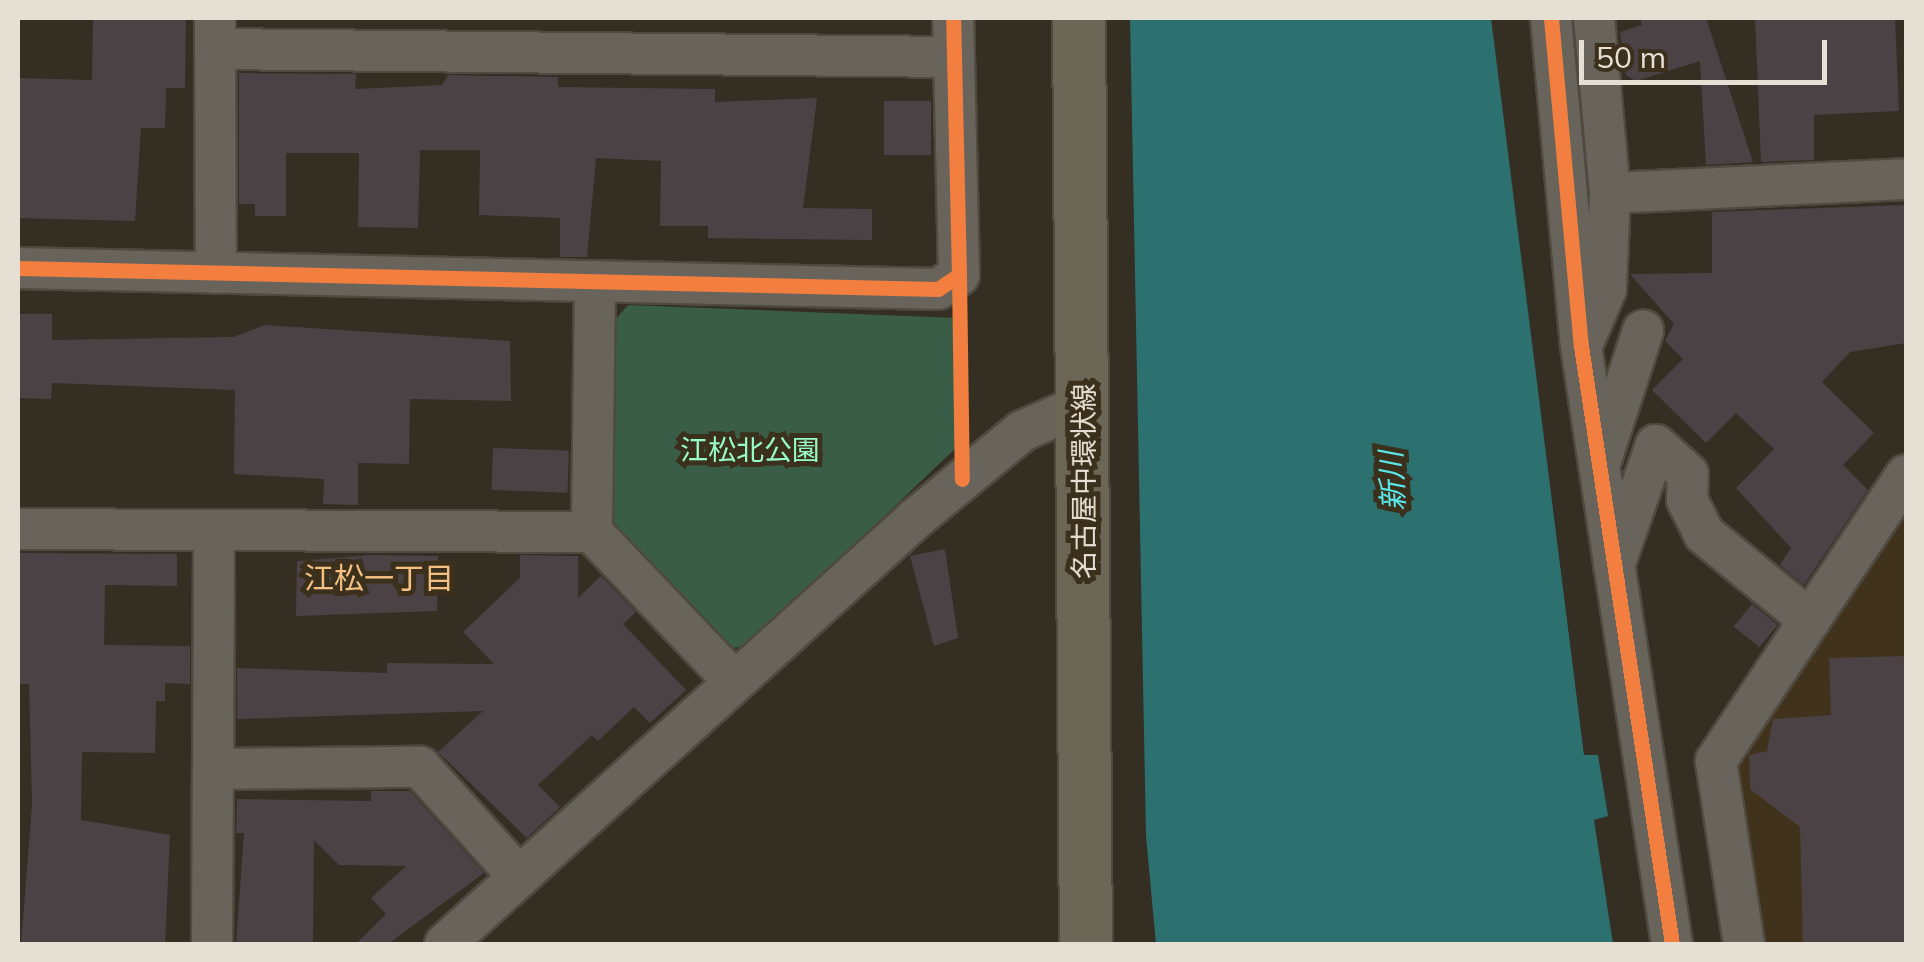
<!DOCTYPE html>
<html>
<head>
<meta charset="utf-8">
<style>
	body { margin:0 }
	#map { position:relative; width:1924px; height:962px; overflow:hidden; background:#342e23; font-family:Mulish,"Noto Sans JP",sans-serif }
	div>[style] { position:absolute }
	.built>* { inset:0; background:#41331b }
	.green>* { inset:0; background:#3a5d48 }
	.water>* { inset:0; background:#2c706f }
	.building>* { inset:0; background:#4b4246; transform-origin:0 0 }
	.roads { filter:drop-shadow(2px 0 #4f4a40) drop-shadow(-2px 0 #4f4a40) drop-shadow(0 2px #4f4a40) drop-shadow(0 -2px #4f4a40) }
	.minor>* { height:40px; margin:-20px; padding:0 20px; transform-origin:20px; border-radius:20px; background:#69645b }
	.major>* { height:52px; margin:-26px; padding:0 26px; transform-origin:26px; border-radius:26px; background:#6c6657 }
	.cycleway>* { height:15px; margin:-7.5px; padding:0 7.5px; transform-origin:7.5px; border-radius:7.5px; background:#f27e40 }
	span { translate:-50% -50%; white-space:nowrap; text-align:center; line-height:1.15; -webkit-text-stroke:10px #3b301c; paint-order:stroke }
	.park-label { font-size:28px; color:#97fbc6 }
	.street-label { font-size:28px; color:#e6dfd3 }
	.water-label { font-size:30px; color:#59e7ea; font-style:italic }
	.neighbourhood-label { font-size:30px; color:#f5c082 }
	.frame { position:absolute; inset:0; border:20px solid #e6dfd3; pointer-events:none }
	.scale { position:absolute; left:1579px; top:40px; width:248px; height:45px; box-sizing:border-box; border:5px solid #e6dfd3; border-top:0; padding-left:12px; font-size:30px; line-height:35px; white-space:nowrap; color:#e6dfd3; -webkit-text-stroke:8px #3b301c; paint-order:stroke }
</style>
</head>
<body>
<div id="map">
	<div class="built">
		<div style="clip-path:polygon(1906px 505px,1906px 944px,1754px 944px,1727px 764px)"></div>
	</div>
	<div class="green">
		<div style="clip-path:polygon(628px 305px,957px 318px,959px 445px,747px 647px,719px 648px,609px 524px,614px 321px)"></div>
	</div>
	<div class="water">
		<div style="clip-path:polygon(1130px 18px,1491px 18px,1584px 755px,1598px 755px,1608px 816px,1594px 820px,1613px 944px,1156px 944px,1146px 836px)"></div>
	</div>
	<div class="building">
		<div style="clip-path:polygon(93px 18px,186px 18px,185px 88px,166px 88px,165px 128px,141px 128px,135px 221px,18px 218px,18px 78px,92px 80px)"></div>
		<div style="clip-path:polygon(1640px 18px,1706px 18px,1753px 162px,1706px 165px,1700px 61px,1636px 81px,1626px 75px,1620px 32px,1642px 25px)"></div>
		<div style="clip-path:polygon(1755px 18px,1895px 18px,1899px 111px,1814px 115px,1814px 160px,1761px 162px)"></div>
		<div style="clip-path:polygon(239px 73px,356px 74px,355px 89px,442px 85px,448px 75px,558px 77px,558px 87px,715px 89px,715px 102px,817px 98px,803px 208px,872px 209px,872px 240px,708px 238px,708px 226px,660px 226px,661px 161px,596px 158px,587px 257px,560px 257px,560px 218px,479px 215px,480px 150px,420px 150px,418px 228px,358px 227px,359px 153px,286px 153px,286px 216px,255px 216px,255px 204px,239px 204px)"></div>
		<div style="left:884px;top:101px;width:47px;height:54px"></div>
		<div style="clip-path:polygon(1906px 205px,1906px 343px,1850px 352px,1822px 382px,1874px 433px,1843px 465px,1868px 490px,1804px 585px,1780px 565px,1791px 548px,1736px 488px,1774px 449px,1736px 413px,1706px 443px,1652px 390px,1683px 359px,1665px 341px,1674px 324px,1630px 274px,1712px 273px,1712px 212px)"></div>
		<div style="clip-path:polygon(19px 314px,52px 314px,52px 340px,233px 337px,265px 325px,510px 341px,511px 401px,410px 399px,409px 464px,358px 463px,358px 505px,323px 504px,324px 479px,234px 474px,235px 390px,52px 383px,51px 399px,18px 398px)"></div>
		<div style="left:493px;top:448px;width:76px;height:42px;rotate:2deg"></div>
		<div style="clip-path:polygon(945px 549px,958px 638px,934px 646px,910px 556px)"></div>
		<div style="clip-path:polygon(18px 553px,177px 554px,177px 586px,105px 585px,104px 645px,190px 646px,190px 684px,165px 683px,165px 701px,156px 701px,155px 753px,82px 752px,81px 820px,170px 835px,165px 944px,21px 944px,32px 805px,29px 684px,18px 684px)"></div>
		<div style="clip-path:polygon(370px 555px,438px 556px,437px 611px,296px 616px,297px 561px)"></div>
		<div style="clip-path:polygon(520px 555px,578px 556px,578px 598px,601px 576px,636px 612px,623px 624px,686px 690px,650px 723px,634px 707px,598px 741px,592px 735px,538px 785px,560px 807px,527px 838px,438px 752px,483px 711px,237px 719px,237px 668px,387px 673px,387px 663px,494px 664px,463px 632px,520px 578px)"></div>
		<div style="left:1752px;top:604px;width:33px;height:29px;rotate:39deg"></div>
		<div style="clip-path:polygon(1906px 656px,1906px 944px,1803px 944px,1800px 827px,1750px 789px,1749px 755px,1767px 751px,1773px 719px,1831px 715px,1829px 658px)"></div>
		<div style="clip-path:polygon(371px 791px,410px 791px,484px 873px,388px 944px,356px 944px,386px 914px,371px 898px,406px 866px,339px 865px,314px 840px,313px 944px,236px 944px,244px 833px,236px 833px,237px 799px,371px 801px)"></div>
	</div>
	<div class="roads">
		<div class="minor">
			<div style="left:215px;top:18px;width:255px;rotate:89.8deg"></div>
			<div style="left:1551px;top:18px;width:329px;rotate:84.8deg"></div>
			<div style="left:1581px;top:346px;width:605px;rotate:81.35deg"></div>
			<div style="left:1594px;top:18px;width:176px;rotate:84.8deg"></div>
			<div style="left:1610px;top:193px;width:296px;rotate:-2.7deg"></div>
			<div style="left:215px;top:49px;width:739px;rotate:0.62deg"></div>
			<div style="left:18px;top:268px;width:920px;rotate:1.31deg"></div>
			<div style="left:938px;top:289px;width:25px;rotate:-34deg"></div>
			<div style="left:959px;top:275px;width:257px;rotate:-91.3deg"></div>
			<div style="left:595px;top:281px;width:251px;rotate:90.7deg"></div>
			<div style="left:592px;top:532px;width:206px;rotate:46.4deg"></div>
			<div style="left:1583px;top:343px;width:59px;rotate:-66.9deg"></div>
			<div style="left:1606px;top:289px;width:96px;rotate:-87.6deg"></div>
			<div style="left:1602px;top:457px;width:133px;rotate:-72deg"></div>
			<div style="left:18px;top:529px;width:574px;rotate:0.3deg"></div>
			<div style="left:214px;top:530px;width:239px;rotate:90.2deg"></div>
			<div style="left:213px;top:769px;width:207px;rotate:-0.6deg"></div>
			<div style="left:420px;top:767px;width:147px;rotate:48deg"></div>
			<div style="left:1614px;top:566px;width:128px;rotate:-70.9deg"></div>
			<div style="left:1656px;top:445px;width:43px;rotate:42.2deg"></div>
			<div style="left:1688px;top:474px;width:26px;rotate:92deg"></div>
			<div style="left:1687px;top:500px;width:38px;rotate:63deg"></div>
			<div style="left:1704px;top:534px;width:136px;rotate:39.1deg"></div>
			<div style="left:212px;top:944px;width:175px;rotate:-89.7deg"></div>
			<div style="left:445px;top:944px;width:634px;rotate:-42.12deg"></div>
			<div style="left:915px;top:519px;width:139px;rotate:-39.4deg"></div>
			<div style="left:1022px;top:431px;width:68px;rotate:-23.5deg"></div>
			<div style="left:1744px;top:944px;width:185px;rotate:-98.7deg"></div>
			<div style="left:1716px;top:761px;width:343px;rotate:-56.4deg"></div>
		</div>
		<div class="major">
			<div style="left:1079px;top:18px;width:926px;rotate:89.57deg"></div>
		</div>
	</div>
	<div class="cycleway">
		<div style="left:1551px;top:18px;width:329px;rotate:84.8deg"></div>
		<div style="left:1581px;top:346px;width:605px;rotate:81.35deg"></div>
		<div style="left:18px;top:268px;width:920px;rotate:1.31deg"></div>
		<div style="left:938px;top:289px;width:25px;rotate:-34deg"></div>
		<div style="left:959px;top:275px;width:257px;rotate:-91.3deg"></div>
		<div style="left:959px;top:275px;width:204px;rotate:89.2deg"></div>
	</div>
	<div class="park-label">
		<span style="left:750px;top:450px">江松北公園</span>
	</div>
	<div class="street-label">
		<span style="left:1084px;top:481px;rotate:-90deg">名古屋中環状線</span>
	</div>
	<div class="water-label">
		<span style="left:1392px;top:481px;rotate:-93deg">新川</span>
	</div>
	<div class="neighbourhood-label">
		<span style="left:379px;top:578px">江松一丁目</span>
	</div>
	<div class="frame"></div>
	<div class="scale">50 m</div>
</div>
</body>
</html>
